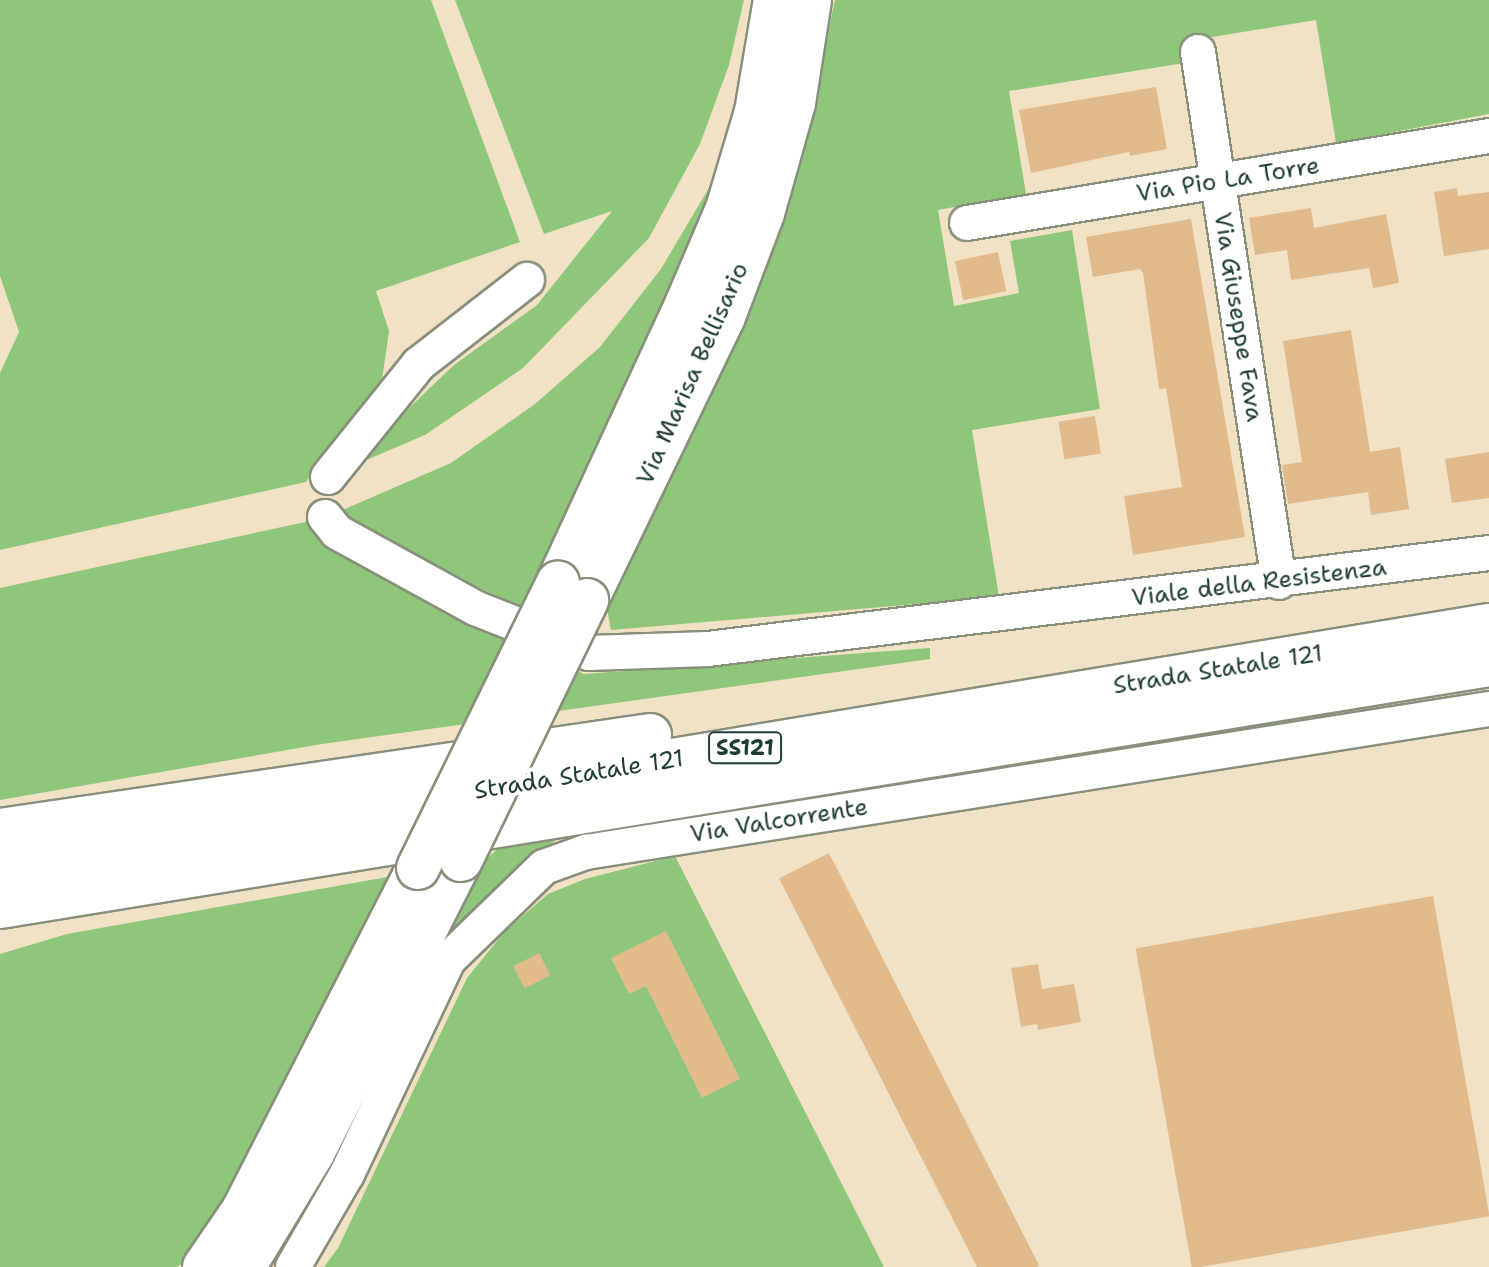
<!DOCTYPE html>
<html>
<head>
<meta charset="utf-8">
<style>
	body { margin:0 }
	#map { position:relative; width:1489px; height:1267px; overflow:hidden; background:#f1e2c5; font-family:"Shantell Sans",sans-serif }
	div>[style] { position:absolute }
	.green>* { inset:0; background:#8ec67a }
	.building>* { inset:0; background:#e2bb8d; transform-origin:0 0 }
	.roads { filter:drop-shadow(2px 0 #88907c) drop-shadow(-2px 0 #88907c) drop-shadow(0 2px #88907c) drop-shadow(0 -2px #88907c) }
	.minor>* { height:34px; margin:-17px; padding:0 17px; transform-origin:17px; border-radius:17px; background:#fff }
	.major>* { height:42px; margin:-21px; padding:0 21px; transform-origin:21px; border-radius:21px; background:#fff }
	.bridges { filter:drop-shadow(2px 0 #88907c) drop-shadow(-2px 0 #88907c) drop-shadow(0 2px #88907c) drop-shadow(0 -2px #88907c) }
	.major-bridge>* { height:42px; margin:-21px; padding:0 21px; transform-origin:21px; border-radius:21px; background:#fff }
	span { translate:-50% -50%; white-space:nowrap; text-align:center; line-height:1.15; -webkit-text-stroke:8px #fff; paint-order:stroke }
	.shield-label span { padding:2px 6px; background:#fff; border:2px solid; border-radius:6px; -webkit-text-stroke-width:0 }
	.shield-label { font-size:22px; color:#1f3d34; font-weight:700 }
	.street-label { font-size:24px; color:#1f3d34 }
</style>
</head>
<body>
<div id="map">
	<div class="green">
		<div style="clip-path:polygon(0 0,431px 0,520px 242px,376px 291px,389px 331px,381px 387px,328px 448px,306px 482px,0 550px,0 373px,19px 332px,0 276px)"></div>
		<div style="clip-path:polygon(455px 0,744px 0,729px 65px,700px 144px,649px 238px,523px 368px,425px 435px,357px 464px,366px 449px,454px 365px,537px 305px,612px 211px,544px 234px)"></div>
		<div style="clip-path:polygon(835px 0,1489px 0,1489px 114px,1336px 143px,1316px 20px,1181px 42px,1184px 63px,1009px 91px,1026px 194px,938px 210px,954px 306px,1019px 293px,1010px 241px,1072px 230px,1100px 409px,972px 430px,999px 597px,611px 630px,607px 609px,717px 378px,804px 140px)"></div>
		<div style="clip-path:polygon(721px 177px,527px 611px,367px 533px,338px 512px,451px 463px,535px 404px,600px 347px,661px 269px,713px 181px)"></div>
		<div style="clip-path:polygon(310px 521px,514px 640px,584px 674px,930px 648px,930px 659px,322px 744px,0 800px,0 588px)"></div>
		<div style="clip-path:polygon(557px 839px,447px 934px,484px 861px,500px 847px)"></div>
		<div style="clip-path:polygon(675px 856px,884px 1267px,324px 1267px,338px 1248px,467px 978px,505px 931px,548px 894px,585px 879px)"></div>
		<div style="clip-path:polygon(393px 876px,227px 1204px,183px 1263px,177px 1267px,0 1267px,0 954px,67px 934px)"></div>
	</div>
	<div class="building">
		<div style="clip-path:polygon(1156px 87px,1167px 149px,1130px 156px,1129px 152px,1031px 173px,1019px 110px)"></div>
		<div style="clip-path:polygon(1457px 188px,1458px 196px,1489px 192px,1489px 249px,1444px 256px,1434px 192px)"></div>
		<div style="clip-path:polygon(1311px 208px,1314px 228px,1386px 214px,1399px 283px,1373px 288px,1369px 268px,1291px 280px,1287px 250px,1255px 255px,1249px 218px)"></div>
		<div style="clip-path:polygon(1191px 219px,1245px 537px,1133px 555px,1124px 496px,1182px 487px,1166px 388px,1159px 389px,1143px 273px,1140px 269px,1093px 277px,1086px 237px)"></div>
		<div style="left:998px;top:252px;width:40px;height:44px;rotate:78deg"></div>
		<div style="clip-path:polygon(1351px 330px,1370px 452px,1400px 447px,1409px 509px,1371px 515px,1368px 492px,1288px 504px,1282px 465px,1302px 462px,1283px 341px)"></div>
		<div style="left:1095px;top:416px;width:38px;height:37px;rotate:81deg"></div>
		<div style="clip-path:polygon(1489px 452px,1489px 498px,1452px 503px,1445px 459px)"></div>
		<div style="left:829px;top:853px;width:463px;height:56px;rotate:63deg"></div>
		<div style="left:1433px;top:896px;width:325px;height:302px;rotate:80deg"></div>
		<div style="clip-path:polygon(666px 931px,740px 1079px,702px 1098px,646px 986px,629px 994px,611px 958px)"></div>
		<div style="left:539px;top:953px;width:25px;height:29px;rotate:63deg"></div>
		<div style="clip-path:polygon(1038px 964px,1042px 989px,1074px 984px,1081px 1022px,1038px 1030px,1037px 1024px,1021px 1027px,1011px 968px)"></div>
	</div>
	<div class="roads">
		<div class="minor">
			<div style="left:1198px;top:52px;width:536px;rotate:81.31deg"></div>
			<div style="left:967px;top:223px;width:529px;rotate:-9.46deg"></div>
			<div style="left:328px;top:477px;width:145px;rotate:-51.2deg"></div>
			<div style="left:419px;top:364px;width:137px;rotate:-37.9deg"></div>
			<div style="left:325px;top:517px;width:19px;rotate:51deg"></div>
			<div style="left:337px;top:532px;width:158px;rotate:28.8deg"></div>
			<div style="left:475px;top:608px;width:123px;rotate:21.5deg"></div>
			<div style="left:589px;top:653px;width:119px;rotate:-1.9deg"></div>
			<div style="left:708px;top:649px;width:787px;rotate:-7.01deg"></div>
			<div style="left:293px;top:1267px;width:108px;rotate:-59.9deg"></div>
			<div style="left:347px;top:1174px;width:237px;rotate:-64.7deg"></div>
			<div style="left:448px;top:960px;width:134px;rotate:-44.1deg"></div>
			<div style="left:544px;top:867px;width:45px;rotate:-19.7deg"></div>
			<div style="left:586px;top:852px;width:914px;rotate:-9deg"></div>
		</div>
		<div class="major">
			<div style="left:558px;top:582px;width:305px;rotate:-65.2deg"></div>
			<div style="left:686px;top:305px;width:104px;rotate:-66.9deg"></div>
			<div style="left:727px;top:209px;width:101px;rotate:-73.4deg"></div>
			<div style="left:756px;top:112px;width:114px;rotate:-80.4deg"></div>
			<div style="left:587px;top:600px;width:312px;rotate:-64.2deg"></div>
			<div style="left:723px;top:319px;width:113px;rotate:-69.3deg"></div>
			<div style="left:763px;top:213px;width:114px;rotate:-74.3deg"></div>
			<div style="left:794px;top:103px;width:104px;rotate:-81.2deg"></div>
			<div style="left:0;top:830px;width:657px;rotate:-8.32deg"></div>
			<div style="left:0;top:871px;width:1509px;rotate:-9.38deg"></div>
			<div style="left:0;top:907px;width:1509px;rotate:-9.23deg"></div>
			<div style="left:204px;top:1267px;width:69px;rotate:-55.6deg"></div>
			<div style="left:243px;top:1210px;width:384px;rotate:-62.9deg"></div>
			<div style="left:244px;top:1267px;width:133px;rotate:-58.8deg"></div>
			<div style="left:313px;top:1153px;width:328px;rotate:-63.2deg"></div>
		</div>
	</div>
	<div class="bridges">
		<div class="major-bridge">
			<div style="left:461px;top:860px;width:289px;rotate:-64.1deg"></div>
			<div style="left:418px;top:868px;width:318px;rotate:-63.9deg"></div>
		</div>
	</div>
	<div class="shield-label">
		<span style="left:745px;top:748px">SS121</span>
	</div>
	<div class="street-label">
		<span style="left:1228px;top:180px;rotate:-9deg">Via Pio La Torre</span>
		<span style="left:1238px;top:317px;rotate:81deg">Via Giuseppe Fava</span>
		<span style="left:693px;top:374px;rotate:-66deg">Via Marisa Bellisario</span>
		<span style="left:1259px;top:583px;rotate:-7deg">Viale della Resistenza</span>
		<span style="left:1218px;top:670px;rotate:-9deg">Strada Statale 121</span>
		<span style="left:579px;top:775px;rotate:-9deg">Strada Statale 121</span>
		<span style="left:779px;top:821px;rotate:-9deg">Via Valcorrente</span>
	</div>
</div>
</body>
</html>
